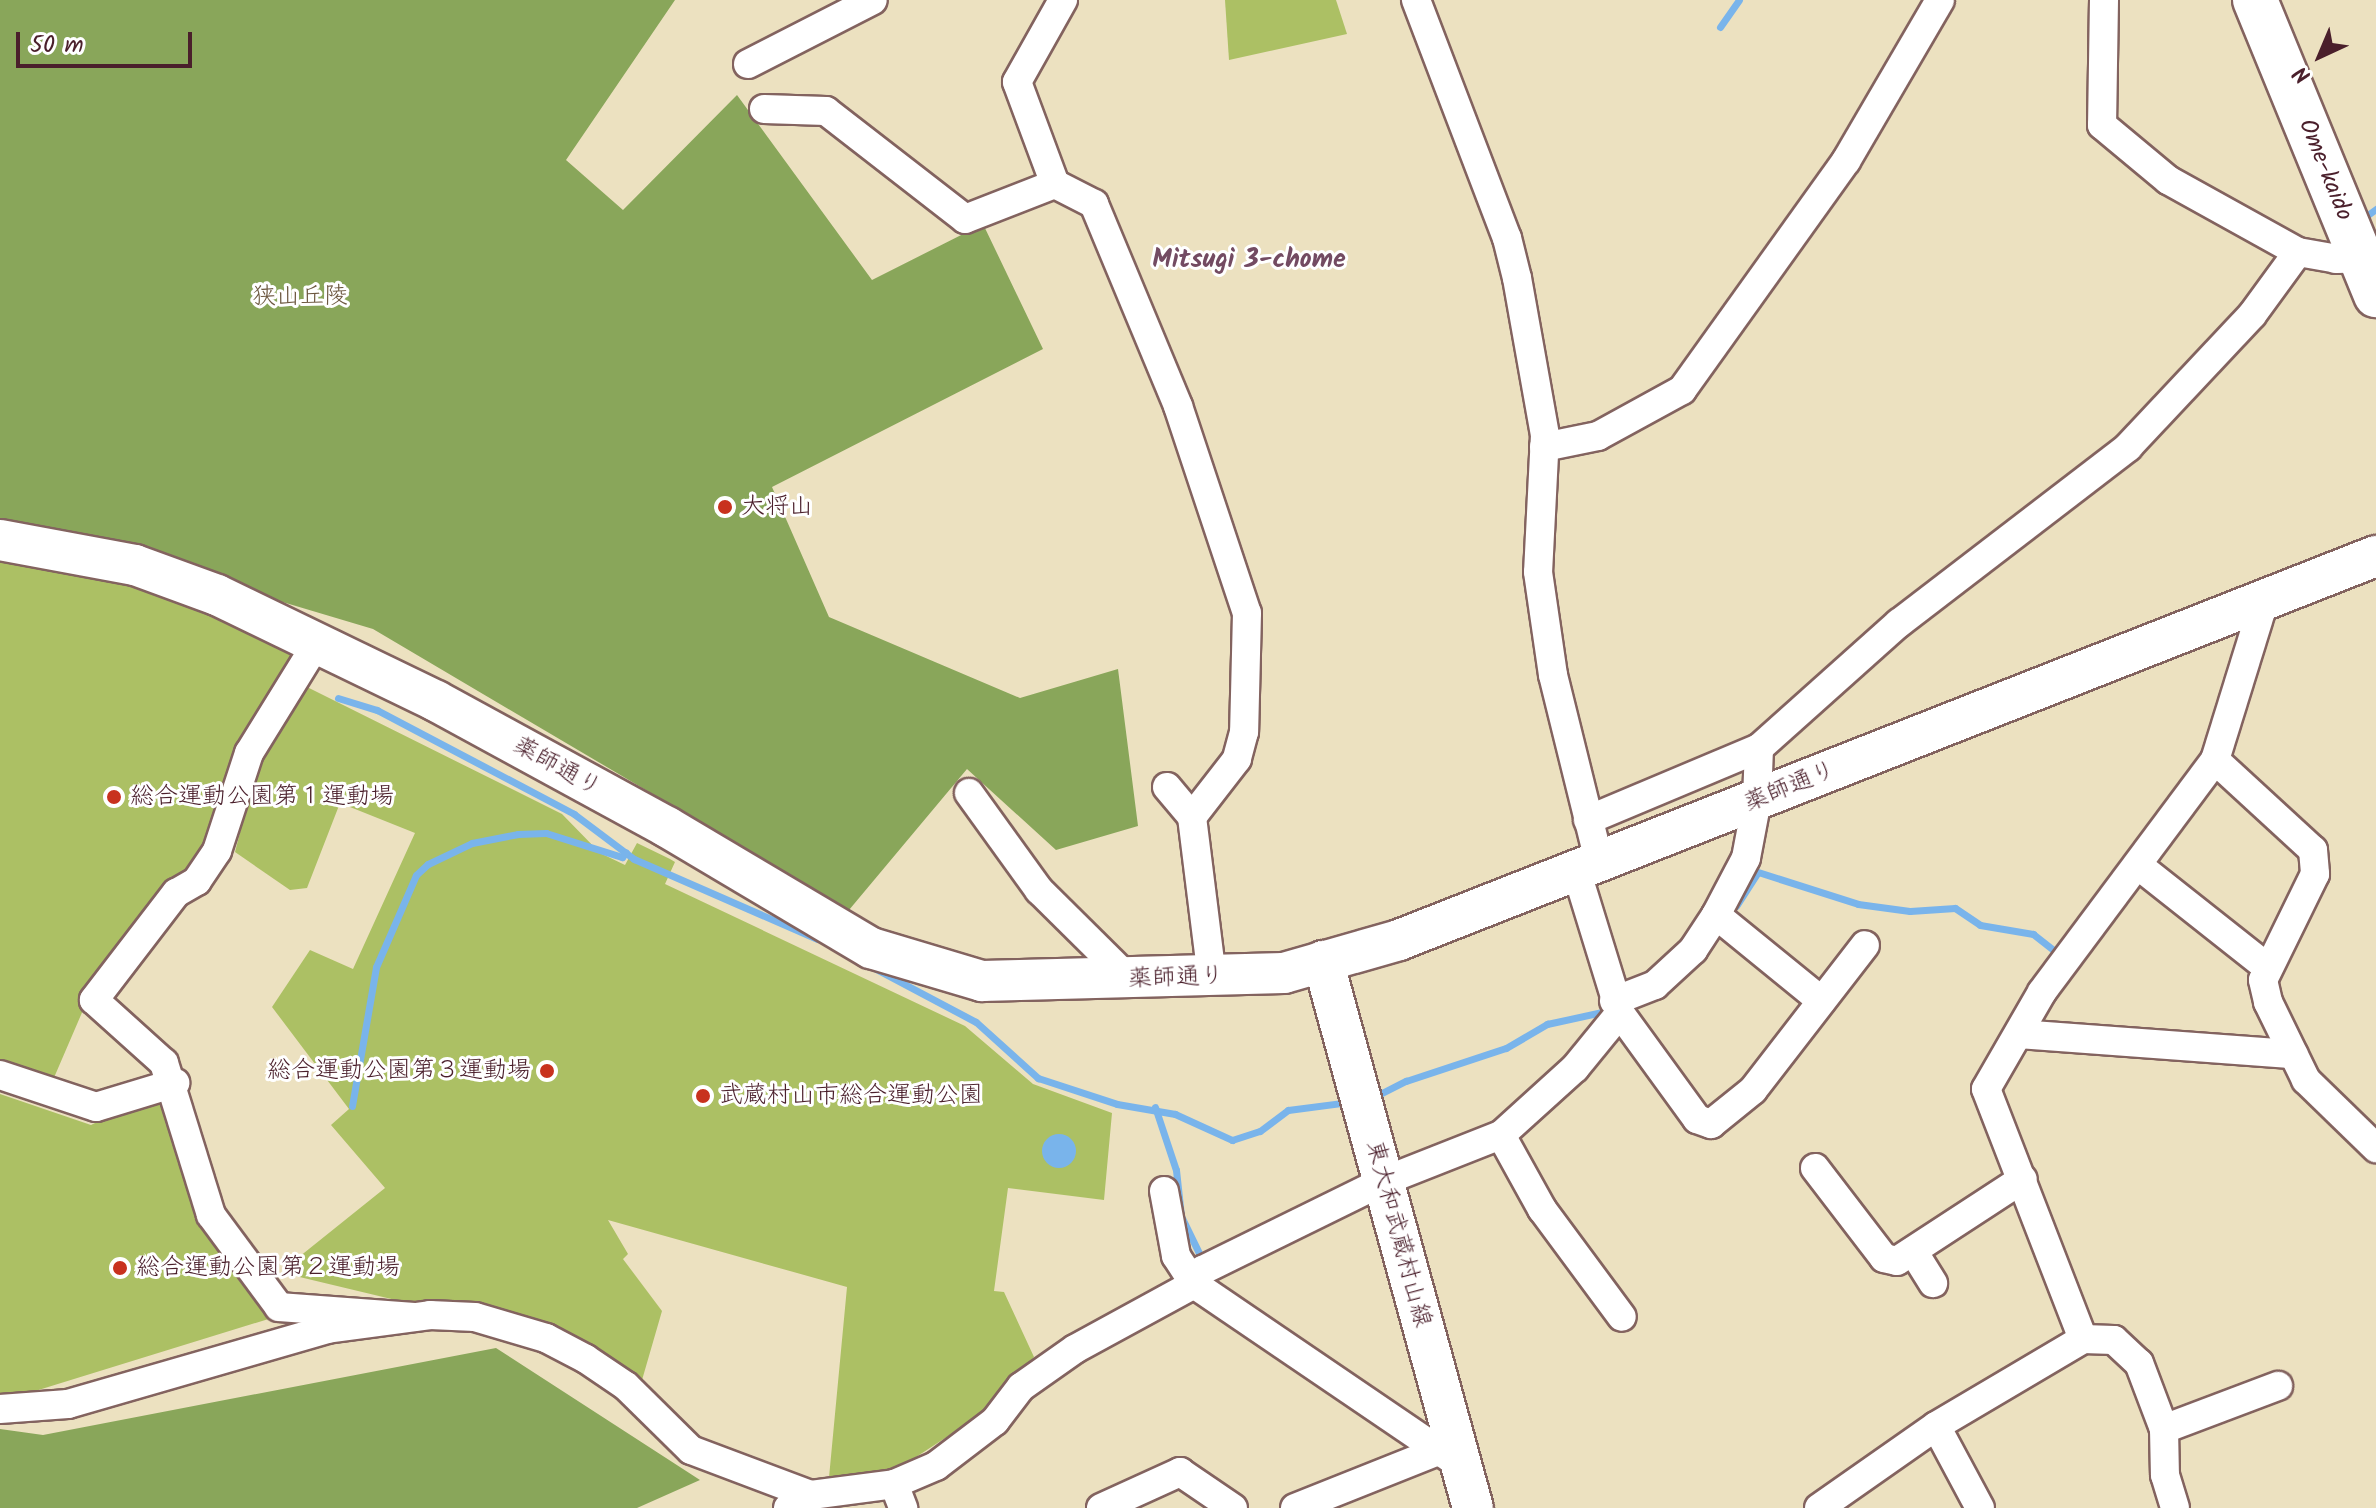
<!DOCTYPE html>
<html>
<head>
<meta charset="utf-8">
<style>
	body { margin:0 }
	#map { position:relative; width:2376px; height:1508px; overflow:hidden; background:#ece1c0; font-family:Kalam,"Klee One",sans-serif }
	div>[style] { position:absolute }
	.green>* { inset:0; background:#acc064 }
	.forest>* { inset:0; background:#89a65a }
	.water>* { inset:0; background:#79b4eb }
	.round { border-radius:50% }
	.stream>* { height:7px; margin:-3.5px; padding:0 3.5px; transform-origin:3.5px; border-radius:3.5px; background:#79b4eb }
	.roads { filter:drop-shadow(2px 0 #83635f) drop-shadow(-2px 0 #83635f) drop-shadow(0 2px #83635f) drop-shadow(0 -2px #83635f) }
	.street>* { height:28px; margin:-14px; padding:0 14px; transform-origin:14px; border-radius:14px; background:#fff }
	.secondary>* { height:40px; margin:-20px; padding:0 20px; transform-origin:20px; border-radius:20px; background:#fff }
	.primary>* { height:44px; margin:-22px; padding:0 22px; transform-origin:22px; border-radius:22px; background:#fff }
	.dots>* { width:22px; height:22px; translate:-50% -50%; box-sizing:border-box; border:4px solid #fff; border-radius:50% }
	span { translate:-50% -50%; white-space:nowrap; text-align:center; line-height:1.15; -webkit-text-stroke:6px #fff; paint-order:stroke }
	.street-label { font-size:24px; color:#4a1f2b }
	.park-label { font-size:24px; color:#6c573f }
	.poi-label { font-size:24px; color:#4a1f2b }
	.left { translate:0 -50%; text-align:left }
	.right { translate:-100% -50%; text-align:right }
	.neighbourhood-label { font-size:26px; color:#734b62; font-weight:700 }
	.north { position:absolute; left:2280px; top:16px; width:80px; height:80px; -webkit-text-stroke:6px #fff; paint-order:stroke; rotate:224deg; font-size:22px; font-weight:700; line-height:32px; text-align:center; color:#4a1f2b }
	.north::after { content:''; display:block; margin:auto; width:28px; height:36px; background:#4a1f2b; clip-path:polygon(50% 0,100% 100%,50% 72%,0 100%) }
	.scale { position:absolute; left:16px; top:32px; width:176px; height:36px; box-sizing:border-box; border:4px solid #4a1f2b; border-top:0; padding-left:10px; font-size:24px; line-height:28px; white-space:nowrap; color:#4a1f2b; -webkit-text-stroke:6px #fff; paint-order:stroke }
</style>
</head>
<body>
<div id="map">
	<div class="green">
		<div style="clip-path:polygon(1225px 0,1336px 0,1347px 34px,1229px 60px)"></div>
		<div style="clip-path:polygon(0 551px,121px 562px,319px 632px,213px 847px,96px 980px,53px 1080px,0 1064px)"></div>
		<div style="clip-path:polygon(303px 685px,562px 814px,600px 853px,625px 865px,637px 843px,670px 859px,675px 862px,665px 884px,965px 1026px,1033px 1084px,1112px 1113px,1104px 1200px,1008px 1188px,994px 1291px,1004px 1292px,1034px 1357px,988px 1410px,887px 1476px,828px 1488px,847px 1287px,608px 1220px,628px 1254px,623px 1259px,662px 1311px,640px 1387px,429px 1308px,287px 1274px,284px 1269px,385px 1188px,331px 1125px,349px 1109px,272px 1007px,310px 950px,353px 969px,415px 833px,340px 803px,307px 888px,290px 890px,235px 852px,259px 759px)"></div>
		<div style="clip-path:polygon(164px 1089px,275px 1317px,19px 1396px,0 1395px,0 1094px,91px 1125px)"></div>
	</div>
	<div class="forest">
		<div style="clip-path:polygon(0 0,675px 0,566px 160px,623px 210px,737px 95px,872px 280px,983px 224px,1043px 349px,772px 487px,829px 617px,1020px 698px,1118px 669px,1138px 826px,1056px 850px,967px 769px,849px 910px,373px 629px,0 518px)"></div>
		<div style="clip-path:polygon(496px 1348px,700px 1480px,637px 1508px,0 1508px,0 1429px,43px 1435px)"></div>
	</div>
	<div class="water">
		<div class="round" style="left:1042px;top:1134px;width:34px;height:34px"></div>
	</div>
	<div class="stream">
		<div style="left:1720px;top:27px;width:33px;rotate:-55deg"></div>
		<div style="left:2369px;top:214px;width:9px;rotate:-36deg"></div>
		<div style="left:338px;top:698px;width:41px;rotate:17.1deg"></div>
		<div style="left:377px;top:710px;width:223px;rotate:27.8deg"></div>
		<div style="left:574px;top:814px;width:75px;rotate:36.9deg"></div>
		<div style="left:634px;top:859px;width:200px;rotate:23.6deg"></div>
		<div style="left:1736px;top:906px;width:40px;rotate:-57.1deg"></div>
		<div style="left:1758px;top:872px;width:105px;rotate:17.7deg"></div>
		<div style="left:1858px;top:904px;width:52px;rotate:7.7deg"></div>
		<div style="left:1910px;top:911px;width:45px;rotate:-3.8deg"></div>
		<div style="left:1955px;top:908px;width:30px;rotate:34deg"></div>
		<div style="left:1980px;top:925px;width:54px;rotate:9.6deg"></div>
		<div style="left:2033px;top:934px;width:36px;rotate:38deg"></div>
		<div style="left:874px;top:968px;width:115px;rotate:27.9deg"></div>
		<div style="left:976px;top:1022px;width:84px;rotate:42.1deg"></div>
		<div style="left:1038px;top:1078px;width:83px;rotate:18.2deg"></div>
		<div style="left:1117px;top:1104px;width:59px;rotate:9.8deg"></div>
		<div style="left:1175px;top:1114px;width:63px;rotate:24.5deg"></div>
		<div style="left:1232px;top:1140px;width:29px;rotate:-18deg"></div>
		<div style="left:1260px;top:1131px;width:35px;rotate:-37deg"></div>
		<div style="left:1288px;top:1110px;width:63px;rotate:-7.4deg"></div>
		<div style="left:1374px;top:1097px;width:36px;rotate:-27deg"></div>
		<div style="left:1406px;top:1081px;width:105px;rotate:-18.3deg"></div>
		<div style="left:1506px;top:1048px;width:48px;rotate:-30.3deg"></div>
		<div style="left:1547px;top:1024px;width:66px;rotate:-12.3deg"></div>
		<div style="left:352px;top:1106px;width:141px;rotate:-80.2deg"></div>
		<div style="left:376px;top:967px;width:100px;rotate:-66.5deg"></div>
		<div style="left:416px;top:875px;width:16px;rotate:-43deg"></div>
		<div style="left:428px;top:864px;width:49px;rotate:-25.5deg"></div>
		<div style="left:472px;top:843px;width:47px;rotate:-11.1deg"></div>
		<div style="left:518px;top:834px;width:28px;rotate:-2deg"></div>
		<div style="left:546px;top:833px;width:80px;rotate:17.5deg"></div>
		<div style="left:622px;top:857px;width:6px;rotate:-51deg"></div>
		<div style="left:1155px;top:1107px;width:66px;rotate:71.6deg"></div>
		<div style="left:1176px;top:1170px;width:46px;rotate:83.8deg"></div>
		<div style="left:1181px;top:1216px;width:41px;rotate:64.1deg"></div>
	</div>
	<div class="roads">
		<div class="street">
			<div style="left:1063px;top:0;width:94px;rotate:119.3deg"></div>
			<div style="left:1017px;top:82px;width:109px;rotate:69.6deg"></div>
			<div style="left:1055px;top:184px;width:44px;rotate:27.1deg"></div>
			<div style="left:1094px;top:204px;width:219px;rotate:67.4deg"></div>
			<div style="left:1178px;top:406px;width:218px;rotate:71.6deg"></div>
			<div style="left:1247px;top:613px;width:119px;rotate:91.4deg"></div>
			<div style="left:1244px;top:732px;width:28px;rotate:105deg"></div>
			<div style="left:1237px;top:759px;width:73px;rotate:127.8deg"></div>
			<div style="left:1192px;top:817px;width:161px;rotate:82.9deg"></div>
			<div style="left:1416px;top:0;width:255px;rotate:69.1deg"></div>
			<div style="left:1507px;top:238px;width:41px;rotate:76deg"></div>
			<div style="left:1517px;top:278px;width:159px;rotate:79.9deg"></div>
			<div style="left:1545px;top:435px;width:137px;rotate:92.9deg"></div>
			<div style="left:1538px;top:572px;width:104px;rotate:81.7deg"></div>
			<div style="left:1553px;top:675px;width:196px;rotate:76.1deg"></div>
			<div style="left:2104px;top:0;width:125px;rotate:90.9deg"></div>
			<div style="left:2102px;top:125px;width:86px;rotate:39.8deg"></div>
			<div style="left:2168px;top:180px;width:149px;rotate:29deg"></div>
			<div style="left:2298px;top:252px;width:39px;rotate:10deg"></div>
			<div style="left:2336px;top:259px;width:40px;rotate:-1.4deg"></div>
			<div style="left:748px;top:64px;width:140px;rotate:-27.1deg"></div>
			<div style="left:764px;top:109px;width:62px;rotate:1.8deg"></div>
			<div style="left:826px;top:111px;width:176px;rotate:37.8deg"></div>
			<div style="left:965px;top:219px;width:97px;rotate:-21.3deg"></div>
			<div style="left:1544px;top:447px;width:55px;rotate:-11.5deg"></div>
			<div style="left:1598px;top:436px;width:96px;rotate:-28.7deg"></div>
			<div style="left:1682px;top:390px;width:282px;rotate:-54.4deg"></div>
			<div style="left:1846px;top:161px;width:186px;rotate:-59.7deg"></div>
			<div style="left:317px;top:643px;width:129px;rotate:121.7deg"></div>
			<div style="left:249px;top:753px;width:103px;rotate:108.1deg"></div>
			<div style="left:217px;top:851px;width:36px;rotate:124deg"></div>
			<div style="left:197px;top:881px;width:24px;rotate:150deg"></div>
			<div style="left:176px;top:893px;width:135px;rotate:127.5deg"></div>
			<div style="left:94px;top:1000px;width:94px;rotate:42deg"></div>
			<div style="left:164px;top:1063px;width:159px;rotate:72.8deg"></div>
			<div style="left:211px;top:1215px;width:114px;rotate:53.5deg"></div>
			<div style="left:279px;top:1307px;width:135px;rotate:4.2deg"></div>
			<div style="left:2215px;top:760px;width:133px;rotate:42.6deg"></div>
			<div style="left:2313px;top:850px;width:24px;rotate:85deg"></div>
			<div style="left:2315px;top:874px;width:118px;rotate:116.1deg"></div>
			<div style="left:2263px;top:980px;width:23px;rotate:77deg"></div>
			<div style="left:2268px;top:1002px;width:87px;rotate:64deg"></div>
			<div style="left:2306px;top:1080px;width:98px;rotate:44.2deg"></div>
			<div style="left:1167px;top:787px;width:39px;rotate:50deg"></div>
			<div style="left:969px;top:793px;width:120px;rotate:54.2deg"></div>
			<div style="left:1039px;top:890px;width:128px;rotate:44.7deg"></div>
			<div style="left:1588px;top:820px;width:186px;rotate:-22.8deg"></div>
			<div style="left:1759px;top:748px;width:188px;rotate:-41.8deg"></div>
			<div style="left:1899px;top:623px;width:289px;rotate:-37.5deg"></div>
			<div style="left:2128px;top:447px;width:181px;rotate:-46.8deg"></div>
			<div style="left:2252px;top:315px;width:78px;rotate:-53.9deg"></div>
			<div style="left:2139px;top:866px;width:164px;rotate:38.3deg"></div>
			<div style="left:1577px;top:873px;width:146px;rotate:72.9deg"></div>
			<div style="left:1620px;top:1013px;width:131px;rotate:54deg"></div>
			<div style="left:1697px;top:1119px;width:15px;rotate:20deg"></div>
			<div style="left:1711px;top:1124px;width:54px;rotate:-39deg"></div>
			<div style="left:1753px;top:1090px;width:183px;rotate:-52.3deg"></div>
			<div style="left:1716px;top:915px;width:136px;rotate:39.1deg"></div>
			<div style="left:1614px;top:1001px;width:44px;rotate:-21.3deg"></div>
			<div style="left:1655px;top:985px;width:52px;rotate:-42.6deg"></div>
			<div style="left:1693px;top:950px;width:42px;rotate:-56.7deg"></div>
			<div style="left:1716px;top:915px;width:64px;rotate:-62.2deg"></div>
			<div style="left:1746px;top:858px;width:59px;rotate:-79.3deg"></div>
			<div style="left:1757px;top:800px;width:52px;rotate:-87.8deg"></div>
			<div style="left:2019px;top:1034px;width:275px;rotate:4.2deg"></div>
			<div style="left:0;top:1075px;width:101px;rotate:18.4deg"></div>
			<div style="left:96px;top:1107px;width:83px;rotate:-16.9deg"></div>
			<div style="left:1501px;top:1135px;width:85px;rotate:61deg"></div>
			<div style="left:1542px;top:1209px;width:134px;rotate:53.5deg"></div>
			<div style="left:1815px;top:1168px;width:113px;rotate:52.5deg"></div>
			<div style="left:1884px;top:1258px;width:13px;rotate:13deg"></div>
			<div style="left:1897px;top:1261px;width:150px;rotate:-33.1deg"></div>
			<div style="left:1164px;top:1191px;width:66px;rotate:79.5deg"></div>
			<div style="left:1176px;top:1256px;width:33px;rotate:57deg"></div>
			<div style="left:1194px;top:1284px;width:324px;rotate:34.2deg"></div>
			<div style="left:1913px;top:1251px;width:38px;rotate:58deg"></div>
			<div style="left:2083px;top:1339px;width:268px;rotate:-111.2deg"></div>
			<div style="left:1986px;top:1089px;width:112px;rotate:-60deg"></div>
			<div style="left:2042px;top:992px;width:289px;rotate:-53.3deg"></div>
			<div style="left:2215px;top:760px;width:170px;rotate:-72.8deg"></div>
			<div style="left:0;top:1409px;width:68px;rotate:-4.2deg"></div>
			<div style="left:68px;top:1404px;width:270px;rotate:-16.1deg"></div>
			<div style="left:327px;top:1329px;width:104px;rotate:-7.7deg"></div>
			<div style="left:430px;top:1315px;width:45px;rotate:2.5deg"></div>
			<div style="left:475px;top:1317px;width:74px;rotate:16.5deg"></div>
			<div style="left:546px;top:1338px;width:45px;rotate:27.7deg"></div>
			<div style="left:586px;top:1359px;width:48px;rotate:34deg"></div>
			<div style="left:626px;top:1386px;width:91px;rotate:44.6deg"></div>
			<div style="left:691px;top:1450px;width:128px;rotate:20.6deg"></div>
			<div style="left:1936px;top:1426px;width:93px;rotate:61.8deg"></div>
			<div style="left:2164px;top:1429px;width:122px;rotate:-20.7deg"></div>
			<div style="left:894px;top:1484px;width:26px;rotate:69deg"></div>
			<div style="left:788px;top:1508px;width:26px;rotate:-29deg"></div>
			<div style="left:811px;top:1495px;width:84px;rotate:-7.5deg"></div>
			<div style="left:894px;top:1484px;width:46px;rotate:-23.2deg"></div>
			<div style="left:936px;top:1466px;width:74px;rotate:-37.3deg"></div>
			<div style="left:995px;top:1421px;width:43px;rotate:-52.6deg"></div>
			<div style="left:1021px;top:1387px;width:66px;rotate:-35.1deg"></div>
			<div style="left:1075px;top:1349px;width:136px;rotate:-28.6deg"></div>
			<div style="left:1194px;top:1284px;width:17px;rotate:-57deg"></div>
			<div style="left:1203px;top:1270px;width:202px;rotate:-26.2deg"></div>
			<div style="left:1384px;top:1181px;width:126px;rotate:-21.5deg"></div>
			<div style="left:1501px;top:1135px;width:100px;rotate:-42.2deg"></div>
			<div style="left:1575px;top:1068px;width:71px;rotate:-50.7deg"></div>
			<div style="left:1101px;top:1508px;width:87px;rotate:-24.5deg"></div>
			<div style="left:1180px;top:1472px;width:64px;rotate:34.2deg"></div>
			<div style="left:1295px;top:1508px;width:154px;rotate:-21.7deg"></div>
			<div style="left:1819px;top:1508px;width:143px;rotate:-35deg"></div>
			<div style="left:1936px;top:1426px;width:171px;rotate:-30.6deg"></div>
			<div style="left:2083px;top:1339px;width:31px;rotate:2deg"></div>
			<div style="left:2114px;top:1340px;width:34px;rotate:43deg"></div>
			<div style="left:2139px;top:1363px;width:71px;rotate:69.3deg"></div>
			<div style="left:2164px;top:1429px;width:46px;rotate:88.8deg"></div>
			<div style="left:2165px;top:1475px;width:34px;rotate:73deg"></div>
		</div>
		<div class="secondary">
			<div style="left:0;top:540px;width:137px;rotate:10.5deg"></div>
			<div style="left:135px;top:565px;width:87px;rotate:20.1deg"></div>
			<div style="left:217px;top:595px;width:243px;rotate:25.8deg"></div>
			<div style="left:436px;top:701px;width:263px;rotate:28.6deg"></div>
			<div style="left:667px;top:827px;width:237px;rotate:30.7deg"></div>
			<div style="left:871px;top:948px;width:116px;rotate:16.6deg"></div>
			<div style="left:982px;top:981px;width:302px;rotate:-1.5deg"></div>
			<div style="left:1284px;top:973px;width:120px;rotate:-16deg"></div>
			<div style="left:1399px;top:940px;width:1050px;rotate:-21.46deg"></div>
			<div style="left:1323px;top:961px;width:567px;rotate:74.67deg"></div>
		</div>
		<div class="primary">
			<div style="left:2255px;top:0;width:319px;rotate:67.7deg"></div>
		</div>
	</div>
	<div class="dots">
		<div style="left:725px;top:507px;background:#c8321e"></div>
		<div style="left:114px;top:797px;background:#c8321e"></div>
		<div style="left:547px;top:1071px;background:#c8321e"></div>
		<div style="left:703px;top:1096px;background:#c8321e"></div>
		<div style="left:120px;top:1268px;background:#c8321e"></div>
	</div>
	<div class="street-label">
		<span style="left:2325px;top:170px;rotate:68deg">Ome-kaido</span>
		<span style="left:557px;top:767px;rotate:29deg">薬師通り</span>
		<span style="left:1790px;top:787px;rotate:-22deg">薬師通り</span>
		<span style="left:1176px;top:978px;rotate:-2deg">薬師通り</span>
		<span style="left:1398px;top:1234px;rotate:75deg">東大和武蔵村山線</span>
	</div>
	<div class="park-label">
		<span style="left:300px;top:297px">狭山丘陵</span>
	</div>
	<div class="poi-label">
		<span class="left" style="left:741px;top:507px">大将山</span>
		<span class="left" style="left:130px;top:797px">総合運動公園第１運動場</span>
		<span class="right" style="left:531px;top:1071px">総合運動公園第３運動場</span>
		<span class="left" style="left:719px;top:1096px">武蔵村山市総合運動公園</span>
		<span class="left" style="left:136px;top:1268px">総合運動公園第２運動場</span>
	</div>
	<div class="neighbourhood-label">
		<span style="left:1249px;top:261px">Mitsugi 3-chome</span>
	</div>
	<div class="north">N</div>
	<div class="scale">50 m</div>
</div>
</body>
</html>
